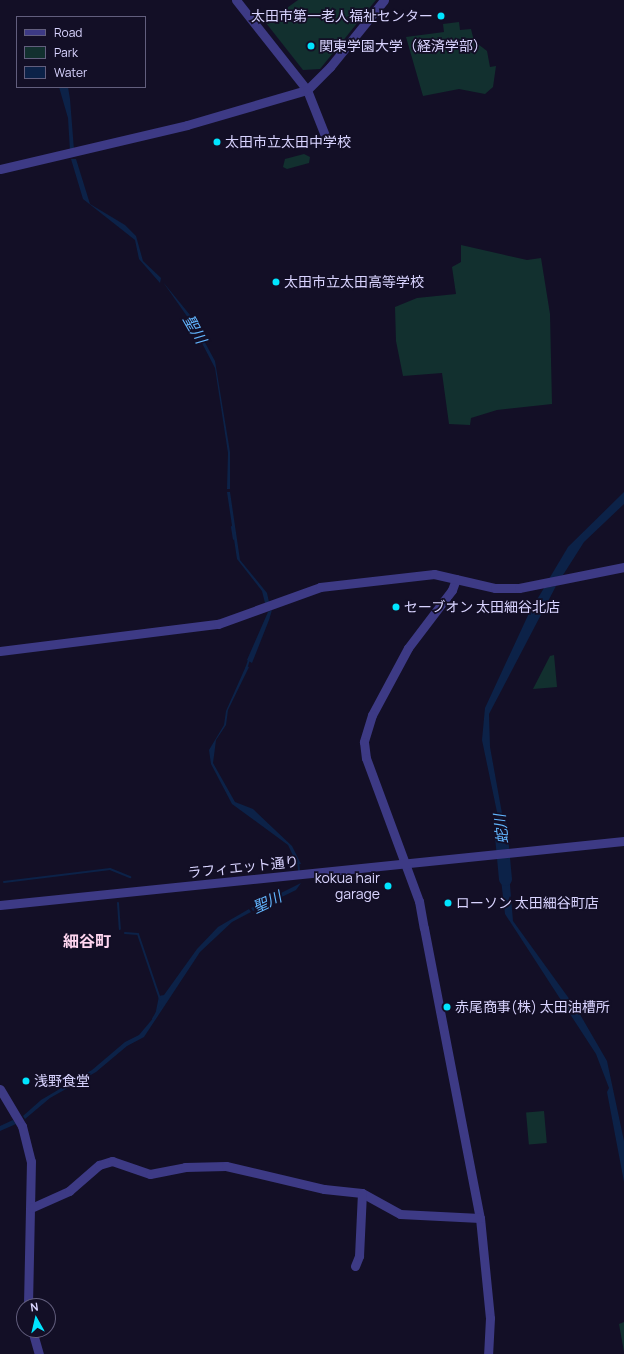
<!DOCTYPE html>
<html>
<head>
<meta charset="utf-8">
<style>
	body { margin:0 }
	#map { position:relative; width:624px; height:1354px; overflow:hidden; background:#130f26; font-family:Manrope,"Noto Sans JP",sans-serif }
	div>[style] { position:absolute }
	.green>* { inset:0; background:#12302f; transform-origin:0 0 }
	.water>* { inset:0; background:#0c2248 }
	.stream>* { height:2px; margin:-1px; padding:0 1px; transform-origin:1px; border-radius:1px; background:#0c2248 }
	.river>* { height:13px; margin:-6.5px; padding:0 6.5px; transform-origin:6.5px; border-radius:6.5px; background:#0c2248 }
	.tertiary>* { height:9px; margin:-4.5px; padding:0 4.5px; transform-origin:4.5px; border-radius:4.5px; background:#3d3a85 }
	.dots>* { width:11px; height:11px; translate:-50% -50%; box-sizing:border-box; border:2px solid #130f26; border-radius:50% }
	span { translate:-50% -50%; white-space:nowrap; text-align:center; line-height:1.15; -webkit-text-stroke:3.5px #130f26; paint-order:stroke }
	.poi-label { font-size:14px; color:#d9d4ff }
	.right { translate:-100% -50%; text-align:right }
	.left { translate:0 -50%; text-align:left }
	.street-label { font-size:14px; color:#d9d4ff }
	.water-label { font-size:15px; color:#62b6ff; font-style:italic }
	.quarter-label { font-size:16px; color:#ffd6f0; font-weight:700 }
	.legend { position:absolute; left:16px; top:16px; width:130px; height:72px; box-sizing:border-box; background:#130f26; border:1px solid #625e7d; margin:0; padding:5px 7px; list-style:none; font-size:12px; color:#d9d4ff }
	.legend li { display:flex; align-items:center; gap:8px; height:20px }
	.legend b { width:20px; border:1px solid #625e7d }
	.north { position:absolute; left:16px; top:1298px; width:40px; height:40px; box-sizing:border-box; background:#130f26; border:1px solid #625e7d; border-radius:50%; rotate:352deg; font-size:11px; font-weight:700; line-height:16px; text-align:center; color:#d9d4ff }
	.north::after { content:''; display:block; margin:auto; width:14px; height:18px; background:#00e5ff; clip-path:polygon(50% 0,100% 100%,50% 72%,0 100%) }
</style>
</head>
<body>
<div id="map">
	<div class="green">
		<div style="clip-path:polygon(298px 0,376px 0,320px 69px,303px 70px,266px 23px)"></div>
		<div style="clip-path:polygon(459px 22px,460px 30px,471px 29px,474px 41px,487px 51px,490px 67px,496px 66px,493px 87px,485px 94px,459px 89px,423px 96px,406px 37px,444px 32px,443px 24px)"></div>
		<div style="clip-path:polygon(304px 154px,310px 157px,309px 163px,287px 169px,283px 167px,285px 159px)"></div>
		<div style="clip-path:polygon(461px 245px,527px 260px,541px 258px,550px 314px,552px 404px,497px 410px,471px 418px,470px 425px,449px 424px,442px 373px,403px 376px,396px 341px,395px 307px,417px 298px,456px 294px,452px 267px,461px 262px)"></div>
		<div style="clip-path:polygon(554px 655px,557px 687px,533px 689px,550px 656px)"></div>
		<div style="left:544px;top:1111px;width:32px;height:18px;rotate:85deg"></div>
		<div style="clip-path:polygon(624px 1322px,624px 1352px,619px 1324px)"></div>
	</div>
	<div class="water">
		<div style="clip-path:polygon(59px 87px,68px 87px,70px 99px,74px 150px,70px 151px,68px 118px)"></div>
		<div style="clip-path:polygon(71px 159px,76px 159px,90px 204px,125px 225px,136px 236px,143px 261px,161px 278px,160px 283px,139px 259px,135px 240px,83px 199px)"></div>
		<div style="clip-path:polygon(163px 282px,190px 315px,215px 361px,230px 452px,230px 489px,227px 489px,228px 453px,215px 368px,191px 322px)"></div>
		<div style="clip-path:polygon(227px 492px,230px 492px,240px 560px,267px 593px,269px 602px,265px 603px,262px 591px,237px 559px)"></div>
		<div style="clip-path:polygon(624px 492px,624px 504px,584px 542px,563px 575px,549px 579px,568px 547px)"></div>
		<div style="clip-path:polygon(556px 586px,489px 714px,490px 747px,507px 841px,498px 842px,497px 812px,482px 740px,485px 708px,530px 611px,544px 588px)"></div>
		<div style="clip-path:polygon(272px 610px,269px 620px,252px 663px,247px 660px,268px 612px)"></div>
		<div style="clip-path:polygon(246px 666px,249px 667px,228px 710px,226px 725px,216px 740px,213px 763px,235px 802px,253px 809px,274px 829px,292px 846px,301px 864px,297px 864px,288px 845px,232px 804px,211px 764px,209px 750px,224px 725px,226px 711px)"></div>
		<div style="clip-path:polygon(508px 861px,513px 921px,578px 1011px,607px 1061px,624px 1141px,624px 1182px,607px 1092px,609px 1088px,596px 1054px,505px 914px,499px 862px)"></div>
		<div style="clip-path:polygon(301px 883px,296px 890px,253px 911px,251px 908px)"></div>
		<div style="clip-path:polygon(249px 909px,251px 912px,232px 922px,200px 952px,144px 1037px,127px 1046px,96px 1072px,50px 1098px,25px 1119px,23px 1116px,41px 1100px,92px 1070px,125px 1042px,139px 1035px,155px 1016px,159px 996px,164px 995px,197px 949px,218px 927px)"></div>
		<div style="clip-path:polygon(13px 1120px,16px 1124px,0 1131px,0 1126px)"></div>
	</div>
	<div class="stream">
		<div style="left:232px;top:527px;width:12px;rotate:81deg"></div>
		<div style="left:246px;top:669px;width:9px;rotate:-72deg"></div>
		<div style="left:298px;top:861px;width:10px;rotate:84deg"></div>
		<div style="left:4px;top:882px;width:107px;rotate:-7deg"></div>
		<div style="left:110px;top:869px;width:22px;rotate:22deg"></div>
		<div style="left:118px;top:903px;width:26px;rotate:86deg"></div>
		<div style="left:125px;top:933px;width:13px;rotate:4deg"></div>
		<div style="left:138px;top:934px;width:69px;rotate:71.3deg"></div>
		<div style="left:153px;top:1019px;width:16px;rotate:-60deg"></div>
	</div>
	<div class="river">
		<div style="left:500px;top:825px;width:54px;rotate:84.7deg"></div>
	</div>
	<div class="tertiary">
		<div style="left:236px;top:0;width:115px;rotate:51.7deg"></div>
		<div style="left:307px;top:90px;width:57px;rotate:68.4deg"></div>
		<div style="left:0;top:169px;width:192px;rotate:-13.2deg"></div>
		<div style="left:187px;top:125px;width:125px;rotate:-16.3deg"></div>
		<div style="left:307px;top:90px;width:33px;rotate:-45deg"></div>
		<div style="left:330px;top:67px;width:86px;rotate:-51.1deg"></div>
		<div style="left:456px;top:579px;width:12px;rotate:110deg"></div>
		<div style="left:452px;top:590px;width:73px;rotate:127.2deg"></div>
		<div style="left:408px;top:648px;width:76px;rotate:118.2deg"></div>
		<div style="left:372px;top:715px;width:28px;rotate:107deg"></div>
		<div style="left:364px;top:742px;width:16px;rotate:83deg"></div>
		<div style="left:366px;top:758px;width:153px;rotate:69.7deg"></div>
		<div style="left:419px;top:901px;width:27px;rotate:80deg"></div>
		<div style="left:424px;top:928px;width:295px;rotate:79.1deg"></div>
		<div style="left:480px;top:1218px;width:100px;rotate:84.3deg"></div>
		<div style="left:490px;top:1318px;width:36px;rotate:93deg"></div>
		<div style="left:0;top:651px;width:220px;rotate:-7.1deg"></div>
		<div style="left:218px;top:624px;width:109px;rotate:-19.9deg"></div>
		<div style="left:320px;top:587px;width:115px;rotate:-6.5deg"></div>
		<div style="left:434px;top:574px;width:63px;rotate:12.9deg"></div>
		<div style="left:495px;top:588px;width:24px"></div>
		<div style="left:519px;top:588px;width:107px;rotate:-11.3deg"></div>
		<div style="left:0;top:905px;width:627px;rotate:-5.86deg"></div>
		<div style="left:0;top:1089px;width:43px;rotate:59.3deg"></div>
		<div style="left:22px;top:1126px;width:36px;rotate:76deg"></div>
		<div style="left:31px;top:1161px;width:145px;rotate:91.2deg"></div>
		<div style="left:31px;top:1208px;width:42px;rotate:-24.1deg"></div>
		<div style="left:69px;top:1191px;width:40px;rotate:-41deg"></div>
		<div style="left:99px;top:1165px;width:14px;rotate:-17deg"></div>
		<div style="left:112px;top:1161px;width:40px;rotate:18.9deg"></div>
		<div style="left:150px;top:1174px;width:36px;rotate:-11deg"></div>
		<div style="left:185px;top:1167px;width:41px;rotate:-1.4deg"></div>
		<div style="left:226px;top:1166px;width:101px;rotate:13.2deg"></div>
		<div style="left:324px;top:1189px;width:38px;rotate:6deg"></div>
		<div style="left:362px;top:1193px;width:43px;rotate:28.9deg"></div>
		<div style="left:400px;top:1214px;width:80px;rotate:2.9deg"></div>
		<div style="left:355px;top:1266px;width:11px;rotate:-68deg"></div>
		<div style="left:359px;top:1256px;width:63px;rotate:-87.3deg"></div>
		<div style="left:32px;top:1330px;width:25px;rotate:74deg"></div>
	</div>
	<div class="dots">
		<div style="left:441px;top:16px;background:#00e5ff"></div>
		<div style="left:311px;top:46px;background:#00e5ff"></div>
		<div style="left:217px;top:142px;background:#00e5ff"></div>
		<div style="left:276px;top:282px;background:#00e5ff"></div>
		<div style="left:396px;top:607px;background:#00e5ff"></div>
		<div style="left:388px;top:886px;background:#00e5ff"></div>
		<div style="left:448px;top:903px;background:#00e5ff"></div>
		<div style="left:447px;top:1007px;background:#00e5ff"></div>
		<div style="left:26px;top:1081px;background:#00e5ff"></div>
	</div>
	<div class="poi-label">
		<span class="right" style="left:433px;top:16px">太田市第一老人福祉センター</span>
		<span class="left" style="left:319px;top:46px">関東学園大学（経済学部）</span>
		<span class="left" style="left:225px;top:142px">太田市立太田中学校</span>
		<span class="left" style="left:284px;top:282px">太田市立太田高等学校</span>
		<span class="left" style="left:404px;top:607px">セーブオン 太田細谷北店</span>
		<span class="right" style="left:380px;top:886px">kokua hair<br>garage</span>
		<span class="left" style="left:456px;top:903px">ローソン 太田細谷町店</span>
		<span class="left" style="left:455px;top:1007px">赤尾商事(株) 太田油槽所</span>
		<span class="left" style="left:34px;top:1081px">浅野食堂</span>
	</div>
	<div class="street-label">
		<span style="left:243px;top:867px;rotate:-6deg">ラフィエット通り</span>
	</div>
	<div class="water-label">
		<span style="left:195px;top:329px;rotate:60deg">聖川</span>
		<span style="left:501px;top:829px;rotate:-96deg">蛇川</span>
		<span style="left:267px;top:902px;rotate:-25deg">聖川</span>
	</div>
	<div class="quarter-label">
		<span style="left:87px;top:941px">細谷町</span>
	</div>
	<ul class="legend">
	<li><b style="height:5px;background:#3d3a85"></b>Road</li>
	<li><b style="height:11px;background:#12302f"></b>Park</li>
	<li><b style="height:11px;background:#0c2248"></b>Water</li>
	</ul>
	<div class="north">N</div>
</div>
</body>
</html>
